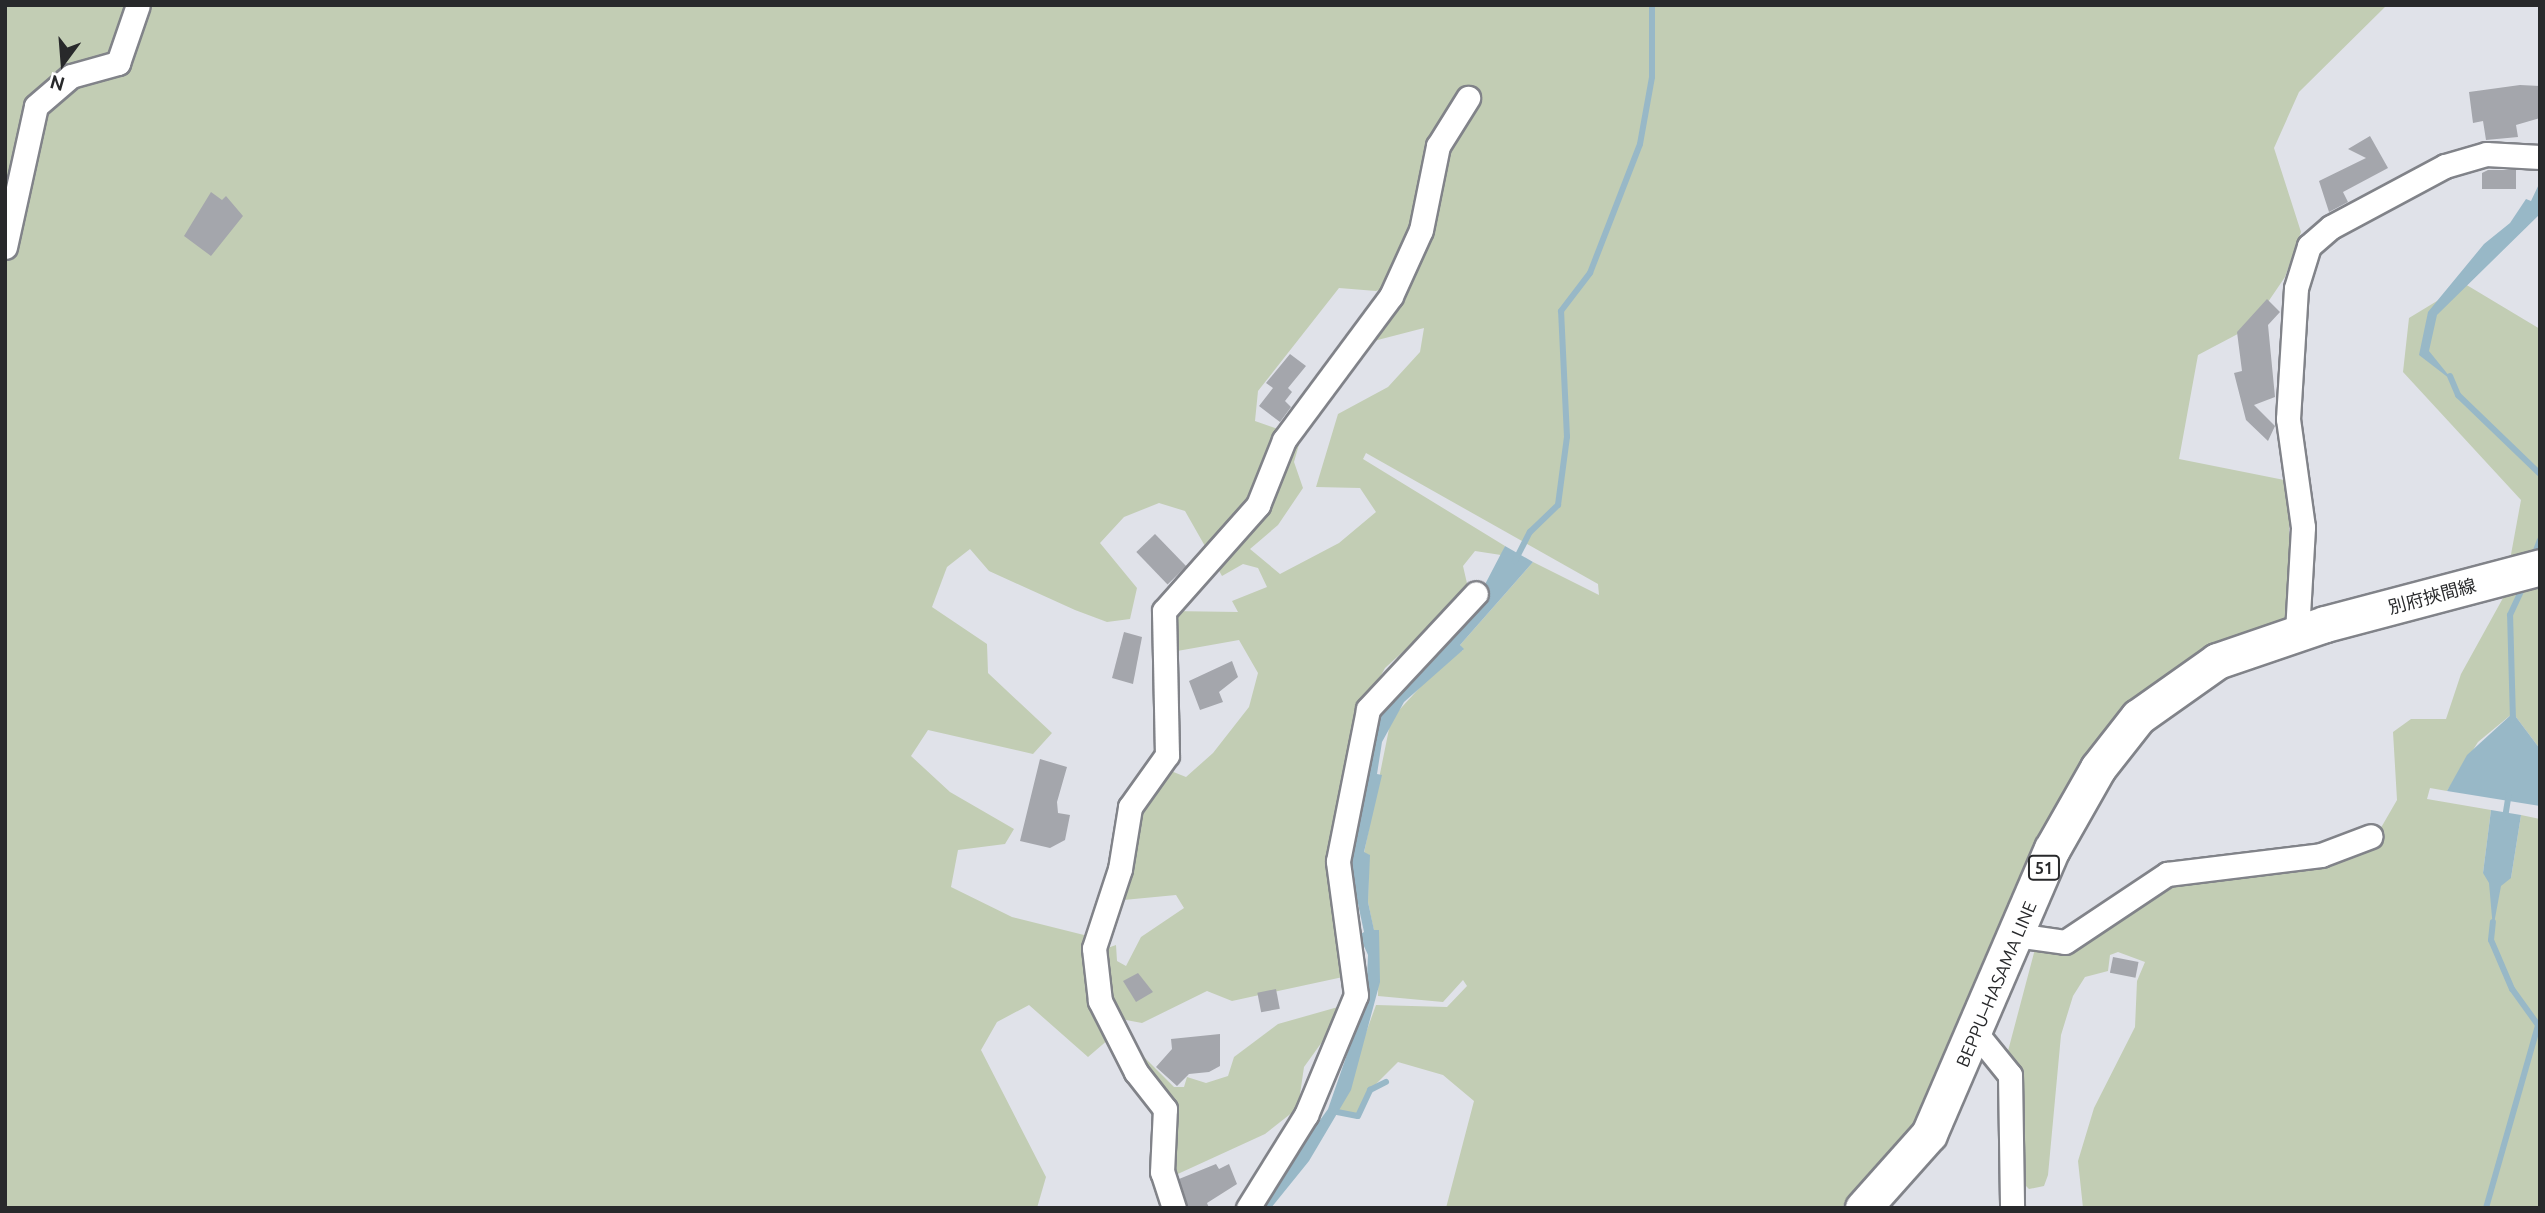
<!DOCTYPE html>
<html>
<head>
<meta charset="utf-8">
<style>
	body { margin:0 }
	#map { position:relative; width:2545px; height:1213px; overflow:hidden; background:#e0e2e9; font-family:Ubuntu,"Noto Sans JP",sans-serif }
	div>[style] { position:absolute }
	.green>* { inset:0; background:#c2cdb4 }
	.water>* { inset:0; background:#98b8c7 }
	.stream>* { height:6px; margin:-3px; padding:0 3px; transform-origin:3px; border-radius:3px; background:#98b8c7 }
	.building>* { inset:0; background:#a4a6ac; transform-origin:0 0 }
	.roads { filter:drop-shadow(2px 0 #818389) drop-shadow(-2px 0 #818389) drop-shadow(0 2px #818389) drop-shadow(0 -2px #818389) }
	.street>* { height:23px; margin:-11.5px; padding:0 11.5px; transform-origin:11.5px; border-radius:11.5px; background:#fff }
	.primary>* { height:35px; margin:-17.5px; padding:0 17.5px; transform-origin:17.5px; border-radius:17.5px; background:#fff }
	span { translate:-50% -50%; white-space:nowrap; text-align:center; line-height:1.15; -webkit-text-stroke:6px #fff; paint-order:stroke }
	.shield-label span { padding:2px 5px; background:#fff; border:2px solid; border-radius:5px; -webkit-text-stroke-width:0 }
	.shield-label { font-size:16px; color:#28292b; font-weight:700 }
	.street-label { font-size:18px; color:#28292b }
	.frame { position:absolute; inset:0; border:7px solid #28292b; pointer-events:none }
	.north { position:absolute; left:28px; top:28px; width:70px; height:70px; -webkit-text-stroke:5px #fff; paint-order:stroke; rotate:196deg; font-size:19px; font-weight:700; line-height:28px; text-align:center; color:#28292b }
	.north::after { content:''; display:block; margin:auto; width:24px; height:32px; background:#28292b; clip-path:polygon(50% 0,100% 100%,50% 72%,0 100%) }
</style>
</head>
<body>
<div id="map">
	<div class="green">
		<div style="clip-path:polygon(evenodd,5px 5px,2387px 5px,2299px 92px,2274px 148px,2301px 232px,2285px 277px,2251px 327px,2198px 355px,2179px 459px,2289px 481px,2289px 620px,2211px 647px,2153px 686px,1904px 1145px,1841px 1208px,1446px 1208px,1474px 1101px,1443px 1075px,1398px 1062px,1370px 1090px,1358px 1114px,1338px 1110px,1376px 1005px,1447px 1007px,1467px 986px,1463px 980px,1443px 1002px,1378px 996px,1379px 930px,1374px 931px,1368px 902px,1369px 855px,1364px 853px,1391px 719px,1445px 660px,1463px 650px,1460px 645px,1533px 562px,1599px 595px,1598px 584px,1366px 453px,1363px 459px,1505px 546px,1501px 555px,1475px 551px,1463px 566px,1469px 592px,1385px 668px,1364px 707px,1332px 858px,1343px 977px,1232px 1001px,1207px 991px,1142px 1023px,1126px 1020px,1111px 1008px,1099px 951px,1116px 945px,1117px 961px,1126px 966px,1141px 937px,1184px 908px,1176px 895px,1113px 901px,1132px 821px,1166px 769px,1186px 777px,1213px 753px,1249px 707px,1258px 673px,1239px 640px,1166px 653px,1170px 611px,1238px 612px,1232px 601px,1267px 587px,1258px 568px,1243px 564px,1222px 576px,1185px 511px,1159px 503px,1124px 517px,1100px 543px,1137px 588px,1130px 619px,1107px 622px,1075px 610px,989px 571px,970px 549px,947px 567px,932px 607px,987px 644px,988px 673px,1052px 733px,1033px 754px,928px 730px,911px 756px,950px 792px,1014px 829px,1005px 844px,958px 850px,951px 887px,1012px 917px,1088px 936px,1109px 1039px,1088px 1057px,1029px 1005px,997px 1022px,981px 1050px,1046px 1177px,1037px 1208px,5px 1208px,5px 5px,1403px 282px,1366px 343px,1424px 328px,1420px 352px,1388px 387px,1338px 414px,1316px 487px,1360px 488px,1376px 512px,1339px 543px,1280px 574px,1250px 549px,1278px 525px,1303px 488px,1294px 462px,1301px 437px,1255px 421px,1258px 391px,1339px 288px,1376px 291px,1403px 282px)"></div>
		<div style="clip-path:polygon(2465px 284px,2540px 329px,2540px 749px,2513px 713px,2478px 742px,2447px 791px,2430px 788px,2427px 799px,2491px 810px,2483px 873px,2511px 878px,2521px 815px,2540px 819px,2540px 1208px,2083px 1208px,2078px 1161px,2094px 1108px,2135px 1027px,2137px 981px,2145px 962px,2118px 952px,2110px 955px,2108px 971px,2085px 977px,2073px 996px,2061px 1035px,2048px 1175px,2044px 1186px,2029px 1189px,2024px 1184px,2022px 1090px,2008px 1051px,2035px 949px,2067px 947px,2144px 896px,2202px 878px,2275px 875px,2371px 845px,2397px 800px,2393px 732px,2411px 719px,2446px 719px,2461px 674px,2503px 598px,2521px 500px,2403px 372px,2409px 318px)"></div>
		<div style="clip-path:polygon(1338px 1007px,1340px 1017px,1304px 1067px,1298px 1108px,1265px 1134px,1169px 1178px,1138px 1051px,1174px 1087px,1184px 1087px,1187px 1077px,1206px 1083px,1228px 1076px,1234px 1057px,1278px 1024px)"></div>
	</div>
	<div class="water">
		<div style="clip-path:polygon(2540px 182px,2540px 214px,2437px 315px,2429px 351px,2454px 382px,2419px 355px,2428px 312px,2484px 244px,2510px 223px,2526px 199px,2531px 201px)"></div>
		<div style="clip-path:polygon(1505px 546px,1533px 562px,1460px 645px,1464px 649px,1404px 702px,1382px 742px,1377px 774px,1382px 775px,1364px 852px,1370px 855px,1368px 902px,1374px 930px,1379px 930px,1380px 982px,1351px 1090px,1309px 1161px,1271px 1208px,1257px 1208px,1328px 1109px,1366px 1000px,1368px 955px,1359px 935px,1364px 932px,1347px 852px,1353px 852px,1364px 792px,1359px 773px,1390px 693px,1395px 695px,1445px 633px,1451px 638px,1468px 617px)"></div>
		<div style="clip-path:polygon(2513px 713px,2540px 749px,2540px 806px,2447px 791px,2467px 755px)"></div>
		<div style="clip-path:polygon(2491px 810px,2521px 815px,2511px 878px,2501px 886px,2493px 929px,2489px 883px,2483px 873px)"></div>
	</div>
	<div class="stream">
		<div style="left:2450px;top:376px;width:21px;rotate:67deg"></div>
		<div style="left:2458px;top:395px;width:114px;rotate:43.9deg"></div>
		<div style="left:2533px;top:558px;width:19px;rotate:-69deg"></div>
		<div style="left:1515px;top:561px;width:33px;rotate:-63deg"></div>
		<div style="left:1530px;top:532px;width:39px;rotate:-44deg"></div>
		<div style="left:1558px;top:505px;width:69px;rotate:-82.5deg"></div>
		<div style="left:1567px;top:437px;width:126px;rotate:-92.7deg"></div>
		<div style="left:1561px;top:311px;width:48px;rotate:-52.7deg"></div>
		<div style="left:1590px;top:273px;width:138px;rotate:-68.8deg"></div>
		<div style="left:1640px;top:144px;width:68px;rotate:-79.8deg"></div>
		<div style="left:1652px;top:77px;width:72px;rotate:-90deg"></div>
		<div style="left:2513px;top:720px;width:105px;rotate:-91.6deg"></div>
		<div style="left:2510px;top:615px;width:33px;rotate:-65deg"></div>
		<div style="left:2505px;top:818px;width:24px;rotate:-81deg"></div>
		<div style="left:1332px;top:1111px;width:26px;rotate:11deg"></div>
		<div style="left:1358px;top:1116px;width:29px;rotate:-65deg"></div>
		<div style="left:1370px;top:1090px;width:18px;rotate:-27deg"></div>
		<div style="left:2486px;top:1208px;width:190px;rotate:-74.1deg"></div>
		<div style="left:2538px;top:1025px;width:44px;rotate:-125.8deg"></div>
		<div style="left:2512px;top:989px;width:53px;rotate:-113.2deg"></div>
		<div style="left:2491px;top:940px;width:18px;rotate:-84deg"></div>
	</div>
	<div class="building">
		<div style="clip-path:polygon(2520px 85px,2540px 86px,2540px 118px,2516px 125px,2518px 137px,2486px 140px,2483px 121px,2473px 123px,2469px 92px)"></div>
		<div style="clip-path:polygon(2370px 136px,2388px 168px,2343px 192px,2348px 202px,2329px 212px,2319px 181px,2366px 158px,2348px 149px)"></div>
		<div style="clip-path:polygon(2488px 170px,2516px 170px,2516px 189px,2482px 189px,2482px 173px)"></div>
		<div style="clip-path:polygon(211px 192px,222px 200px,226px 196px,243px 216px,211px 256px,184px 236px)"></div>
		<div style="clip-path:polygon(2267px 299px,2280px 312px,2268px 325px,2275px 397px,2254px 405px,2275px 426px,2268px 441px,2246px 420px,2234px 373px,2242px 371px,2237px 332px)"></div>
		<div style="clip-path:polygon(1290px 354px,1306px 366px,1288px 388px,1292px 392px,1285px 401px,1291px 407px,1280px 422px,1259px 406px,1273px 388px,1266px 383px)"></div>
		<div style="left:1155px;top:534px;width:45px;height:26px;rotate:46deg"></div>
		<div style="clip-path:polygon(1124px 632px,1142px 637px,1133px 684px,1112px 678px)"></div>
		<div style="clip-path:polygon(1232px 661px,1238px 677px,1219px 692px,1223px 702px,1200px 710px,1189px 681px)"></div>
		<div style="clip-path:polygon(1040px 759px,1067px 767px,1057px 802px,1058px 813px,1070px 815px,1065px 840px,1050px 848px,1020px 841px)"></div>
		<div style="left:2113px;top:957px;width:26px;height:16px;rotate:11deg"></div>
		<div style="clip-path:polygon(1138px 973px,1153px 992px,1136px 1002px,1123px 981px)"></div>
		<div style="left:1276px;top:989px;width:20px;height:19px;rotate:79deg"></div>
		<div style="clip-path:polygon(1220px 1034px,1220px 1066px,1209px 1072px,1189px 1074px,1177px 1086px,1156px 1067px,1172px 1049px,1171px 1039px)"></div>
		<div style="clip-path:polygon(1216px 1164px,1219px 1169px,1229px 1164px,1237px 1184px,1207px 1203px,1209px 1208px,1188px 1208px,1179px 1179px)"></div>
	</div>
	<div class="roads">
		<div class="street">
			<div style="left:5px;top:247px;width:144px;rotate:-77.6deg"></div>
			<div style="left:36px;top:106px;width:46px;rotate:-40.6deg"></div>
			<div style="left:71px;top:76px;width:49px;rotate:-15.5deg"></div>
			<div style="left:118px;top:63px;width:61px;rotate:-71deg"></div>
			<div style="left:2297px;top:632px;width:105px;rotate:-86.7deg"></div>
			<div style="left:2303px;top:527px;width:109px;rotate:-97.9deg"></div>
			<div style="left:2288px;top:419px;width:131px;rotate:-86.5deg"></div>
			<div style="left:2296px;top:288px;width:44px;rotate:-72.8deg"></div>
			<div style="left:2309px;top:246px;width:29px;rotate:-41deg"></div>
			<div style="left:2331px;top:227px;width:129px;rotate:-28.2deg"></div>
			<div style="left:2445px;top:166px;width:43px;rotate:-16.3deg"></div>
			<div style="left:2486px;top:154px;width:54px;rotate:3.2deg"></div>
			<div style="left:2016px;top:935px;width:49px;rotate:8.1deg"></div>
			<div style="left:2065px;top:942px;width:123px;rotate:-33.7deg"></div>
			<div style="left:2167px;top:874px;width:155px;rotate:-7deg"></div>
			<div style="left:2321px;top:855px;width:53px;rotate:-20.8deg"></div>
			<div style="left:1976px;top:1033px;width:54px;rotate:51deg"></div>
			<div style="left:2010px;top:1075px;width:133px;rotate:89.1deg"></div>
			<div style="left:1174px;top:1208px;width:38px;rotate:-108deg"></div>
			<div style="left:1162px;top:1172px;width:63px;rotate:-87.3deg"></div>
			<div style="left:1165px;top:1109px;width:47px;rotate:-128.1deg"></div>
			<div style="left:1136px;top:1072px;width:80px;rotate:-116.9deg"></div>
			<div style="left:1100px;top:1001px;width:53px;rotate:-96.5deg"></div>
			<div style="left:1094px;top:948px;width:83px;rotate:-71.8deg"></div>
			<div style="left:1120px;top:869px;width:63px;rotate:-80.8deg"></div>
			<div style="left:1130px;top:807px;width:64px;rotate:-54.6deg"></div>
			<div style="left:1167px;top:755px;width:144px;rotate:-91.2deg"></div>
			<div style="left:1164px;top:611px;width:142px;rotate:-48.4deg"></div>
			<div style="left:1258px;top:505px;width:70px;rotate:-68.2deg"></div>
			<div style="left:1284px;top:440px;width:179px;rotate:-53.4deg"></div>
			<div style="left:1391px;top:296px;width:72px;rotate:-65.6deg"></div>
			<div style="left:1421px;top:230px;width:86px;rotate:-78.6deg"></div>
			<div style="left:1438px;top:146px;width:57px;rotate:-58deg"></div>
			<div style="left:1248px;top:1208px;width:110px;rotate:-58.1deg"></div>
			<div style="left:1306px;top:1115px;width:130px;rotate:-67.4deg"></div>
			<div style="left:1356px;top:995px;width:135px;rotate:-97.7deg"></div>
			<div style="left:1338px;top:861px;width:155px;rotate:-78.8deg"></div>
			<div style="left:1368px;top:709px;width:158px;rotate:-47deg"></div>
		</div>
		<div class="primary">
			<div style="left:1863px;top:1208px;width:99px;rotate:-48.3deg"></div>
			<div style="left:1929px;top:1134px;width:310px;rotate:-66.7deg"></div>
			<div style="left:2052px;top:849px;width:93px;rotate:-60.4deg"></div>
			<div style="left:2098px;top:768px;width:65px;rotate:-51.9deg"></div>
			<div style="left:2138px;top:717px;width:97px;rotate:-35.3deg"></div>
			<div style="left:2217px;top:661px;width:114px;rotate:-18.9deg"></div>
			<div style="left:2325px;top:624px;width:222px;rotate:-14.8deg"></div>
		</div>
	</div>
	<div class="shield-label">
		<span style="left:2044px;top:868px">51</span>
	</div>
	<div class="street-label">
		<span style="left:2432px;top:596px;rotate:-15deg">別府挾間線</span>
		<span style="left:1996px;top:984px;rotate:-67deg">BEPPU–HASAMA LINE</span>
	</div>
	<div class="frame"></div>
	<div class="north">N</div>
</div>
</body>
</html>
